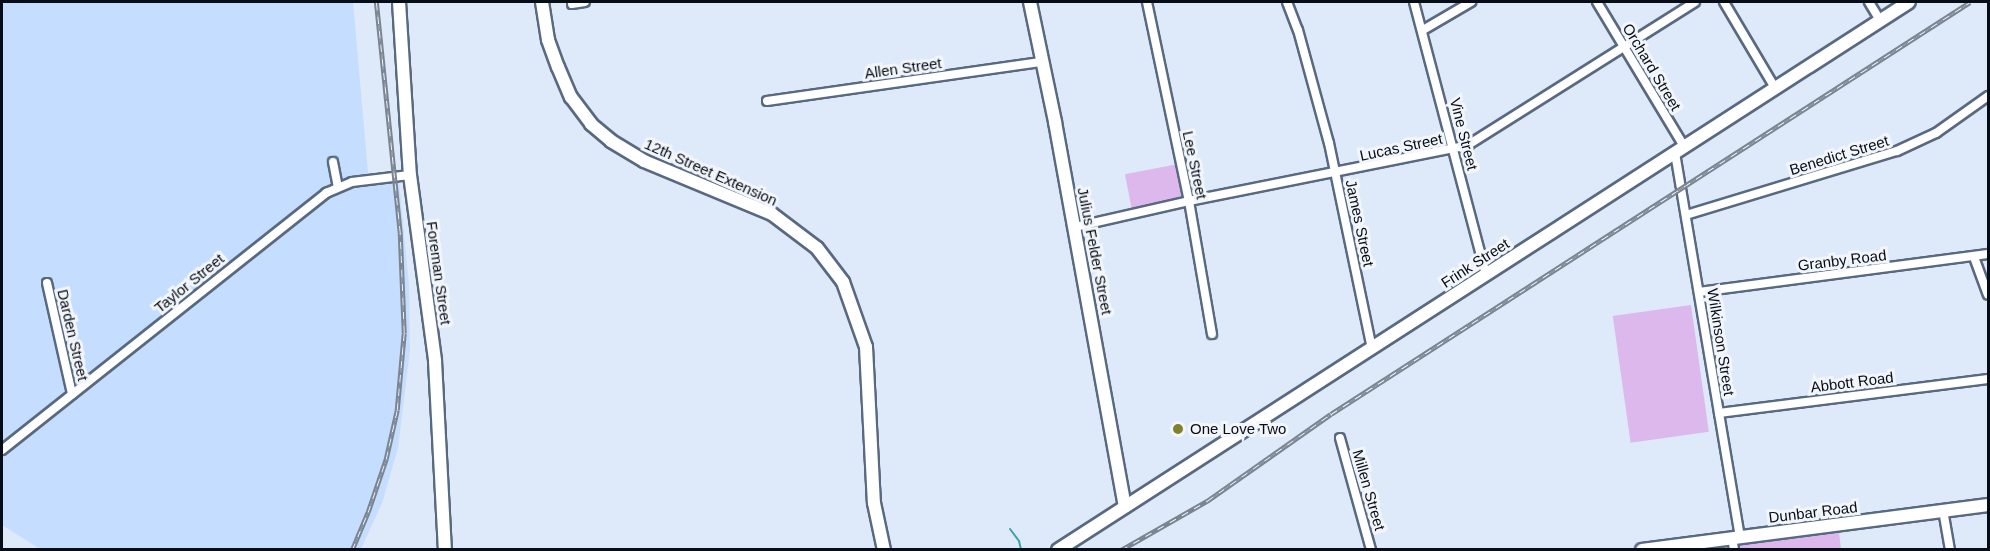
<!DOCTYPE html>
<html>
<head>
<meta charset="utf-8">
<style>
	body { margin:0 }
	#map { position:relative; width:1990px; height:551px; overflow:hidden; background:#dee9fa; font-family:Arial,sans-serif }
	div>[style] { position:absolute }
	.built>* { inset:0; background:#c5ddfe }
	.green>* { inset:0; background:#ddb8ed; transform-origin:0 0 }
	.stream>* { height:2px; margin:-1px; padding:0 1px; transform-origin:1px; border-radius:1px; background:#3ba3a5 }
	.roads { filter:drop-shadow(2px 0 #586980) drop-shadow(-2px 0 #586980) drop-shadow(0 2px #586980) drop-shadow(0 -2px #586980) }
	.street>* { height:8px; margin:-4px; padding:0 4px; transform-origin:4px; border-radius:4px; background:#fff }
	.secondary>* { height:12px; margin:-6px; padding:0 6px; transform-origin:6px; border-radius:6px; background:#fff }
	.rail>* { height:4.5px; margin-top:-2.25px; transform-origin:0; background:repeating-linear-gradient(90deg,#f2f6fb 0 7px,#7b8491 0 14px); box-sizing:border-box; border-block:2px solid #7b8491 }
	.dots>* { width:16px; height:16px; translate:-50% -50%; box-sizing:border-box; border:3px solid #f2f6fb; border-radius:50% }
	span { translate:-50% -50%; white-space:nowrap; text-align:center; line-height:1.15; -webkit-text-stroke:6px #f2f6fb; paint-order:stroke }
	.street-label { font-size:15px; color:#070d16 }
	.poi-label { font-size:15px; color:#070d16 }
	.left { translate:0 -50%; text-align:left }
	.frame { position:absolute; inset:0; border:3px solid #070d16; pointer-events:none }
</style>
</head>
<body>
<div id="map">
	<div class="built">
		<div style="clip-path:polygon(2px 2px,353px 2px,369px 184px,399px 181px,409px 286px,410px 350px,398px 448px,382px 503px,361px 549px,40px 549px,2px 525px)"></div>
	</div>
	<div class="green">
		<div style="left:1178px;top:164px;width:36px;height:54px;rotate:79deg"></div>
		<div style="left:1691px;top:305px;width:128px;height:79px;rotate:82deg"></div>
		<div style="clip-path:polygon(1838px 524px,1841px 549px,1734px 549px,1732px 537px)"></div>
	</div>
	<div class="stream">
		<div style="left:1010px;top:529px;width:15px;rotate:53deg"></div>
		<div style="left:1019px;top:541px;width:9px;rotate:77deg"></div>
	</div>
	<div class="roads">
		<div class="street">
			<div style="left:1147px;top:2px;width:203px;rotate:78.1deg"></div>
			<div style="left:1189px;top:201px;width:135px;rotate:80.2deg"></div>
			<div style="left:1287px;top:2px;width:30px;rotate:69deg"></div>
			<div style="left:1298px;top:30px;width:117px;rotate:74.7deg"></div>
			<div style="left:1329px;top:143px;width:209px;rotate:78.2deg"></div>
			<div style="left:1414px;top:2px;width:281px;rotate:75.2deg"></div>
			<div style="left:1597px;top:2px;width:168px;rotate:58.9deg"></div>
			<div style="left:1724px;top:2px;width:100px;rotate:59.3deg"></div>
			<div style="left:1869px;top:2px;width:21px;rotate:59deg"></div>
			<div style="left:572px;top:4px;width:13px;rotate:-9deg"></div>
			<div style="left:1423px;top:30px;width:56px;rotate:-30.3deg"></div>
			<div style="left:767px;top:101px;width:278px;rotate:-8.1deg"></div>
			<div style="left:1675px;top:153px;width:388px;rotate:80.4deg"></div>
			<div style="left:333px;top:162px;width:25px;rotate:79deg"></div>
			<div style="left:1686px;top:215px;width:220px;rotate:-16.9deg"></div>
			<div style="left:1897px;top:151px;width:43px;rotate:-24.8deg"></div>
			<div style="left:1936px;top:133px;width:64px;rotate:-35.4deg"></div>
			<div style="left:1075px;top:227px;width:117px;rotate:-12.8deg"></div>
			<div style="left:1189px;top:201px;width:285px;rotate:-11.3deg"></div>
			<div style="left:1468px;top:145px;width:268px;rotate:-32.2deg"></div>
			<div style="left:1974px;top:257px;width:40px;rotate:69.8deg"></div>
			<div style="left:47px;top:283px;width:114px;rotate:77.3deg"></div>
			<div style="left:1699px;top:292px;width:291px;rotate:-7.5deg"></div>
			<div style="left:1719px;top:413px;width:271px;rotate:-7.2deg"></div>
			<div style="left:1340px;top:438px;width:116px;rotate:74.5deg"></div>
			<div style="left:2px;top:450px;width:414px;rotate:-38.4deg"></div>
			<div style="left:326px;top:193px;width:28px;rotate:-23deg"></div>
			<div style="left:352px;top:182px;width:58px;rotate:-6.9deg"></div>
			<div style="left:1943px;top:510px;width:41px;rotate:80.1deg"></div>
			<div style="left:1732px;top:537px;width:13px;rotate:81deg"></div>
		</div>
		<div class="secondary">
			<div style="left:399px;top:2px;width:173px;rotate:86.4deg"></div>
			<div style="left:410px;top:175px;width:188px;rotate:82.3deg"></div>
			<div style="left:435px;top:361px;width:189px;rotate:87deg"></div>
			<div style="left:542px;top:2px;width:38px;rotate:81deg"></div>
			<div style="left:548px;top:40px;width:29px;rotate:70deg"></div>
			<div style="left:558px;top:67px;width:33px;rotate:67deg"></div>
			<div style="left:571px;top:97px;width:34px;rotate:53deg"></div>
			<div style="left:591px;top:124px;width:26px;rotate:40deg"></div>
			<div style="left:611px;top:141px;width:39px;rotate:31deg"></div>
			<div style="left:644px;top:161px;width:139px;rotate:22.5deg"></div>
			<div style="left:772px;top:214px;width:56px;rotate:37.1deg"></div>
			<div style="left:817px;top:248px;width:43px;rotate:52.6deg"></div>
			<div style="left:843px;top:282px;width:69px;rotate:70.5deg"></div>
			<div style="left:866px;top:347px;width:156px;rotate:87.1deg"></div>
			<div style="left:874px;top:503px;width:48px;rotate:78deg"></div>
			<div style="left:1030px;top:2px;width:123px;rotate:78.2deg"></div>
			<div style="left:1055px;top:122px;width:391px;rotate:79.7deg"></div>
			<div style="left:1058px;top:550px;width:1012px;rotate:-32.78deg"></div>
			<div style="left:1642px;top:550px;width:349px;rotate:-7.4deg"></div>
		</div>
	</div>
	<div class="rail">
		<div style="left:352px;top:550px;width:41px;rotate:-67.2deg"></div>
		<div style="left:368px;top:512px;width:56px;rotate:-71.2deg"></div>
		<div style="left:386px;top:459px;width:50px;rotate:-77.3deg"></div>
		<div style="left:397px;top:410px;width:77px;rotate:-84.8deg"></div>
		<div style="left:404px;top:333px;width:100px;rotate:-92.3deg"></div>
		<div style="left:400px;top:233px;width:232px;rotate:-95.9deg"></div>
		<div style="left:1121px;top:550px;width:99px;rotate:-29.7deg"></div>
		<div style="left:1207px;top:501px;width:151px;rotate:-35.1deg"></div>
		<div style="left:1331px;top:414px;width:760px;rotate:-32.81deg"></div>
	</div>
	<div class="dots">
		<div style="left:1178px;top:429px;background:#82822c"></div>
	</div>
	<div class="street-label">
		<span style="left:1652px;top:67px;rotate:59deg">Orchard Street</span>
		<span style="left:903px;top:68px;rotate:-8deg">Allen Street</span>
		<span style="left:1464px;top:134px;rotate:76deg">Vine Street</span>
		<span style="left:1401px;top:147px;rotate:-12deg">Lucas Street</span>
		<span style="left:1839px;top:155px;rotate:-17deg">Benedict Street</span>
		<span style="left:1195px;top:165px;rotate:78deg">Lee Street</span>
		<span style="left:711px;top:172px;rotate:24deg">12th Street Extension</span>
		<span style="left:1360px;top:223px;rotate:78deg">James Street</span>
		<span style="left:1095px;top:251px;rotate:79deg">Julius Felder Street</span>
		<span style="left:1842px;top:260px;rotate:-7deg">Granby Road</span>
		<span style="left:1475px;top:263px;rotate:-33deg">Frink Street</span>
		<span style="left:439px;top:273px;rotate:82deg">Foreman Street</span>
		<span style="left:189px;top:283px;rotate:-39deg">Taylor Street</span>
		<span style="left:73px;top:335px;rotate:77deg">Darden Street</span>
		<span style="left:1721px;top:342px;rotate:81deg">Wilkinson Street</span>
		<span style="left:1852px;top:382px;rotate:-7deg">Abbott Road</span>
		<span style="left:1369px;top:490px;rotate:74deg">Millen Street</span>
		<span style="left:1813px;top:512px;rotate:-7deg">Dunbar Road</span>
	</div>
	<div class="poi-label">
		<span class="left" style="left:1190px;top:429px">One Love Two</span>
	</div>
	<div class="frame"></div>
</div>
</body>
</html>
